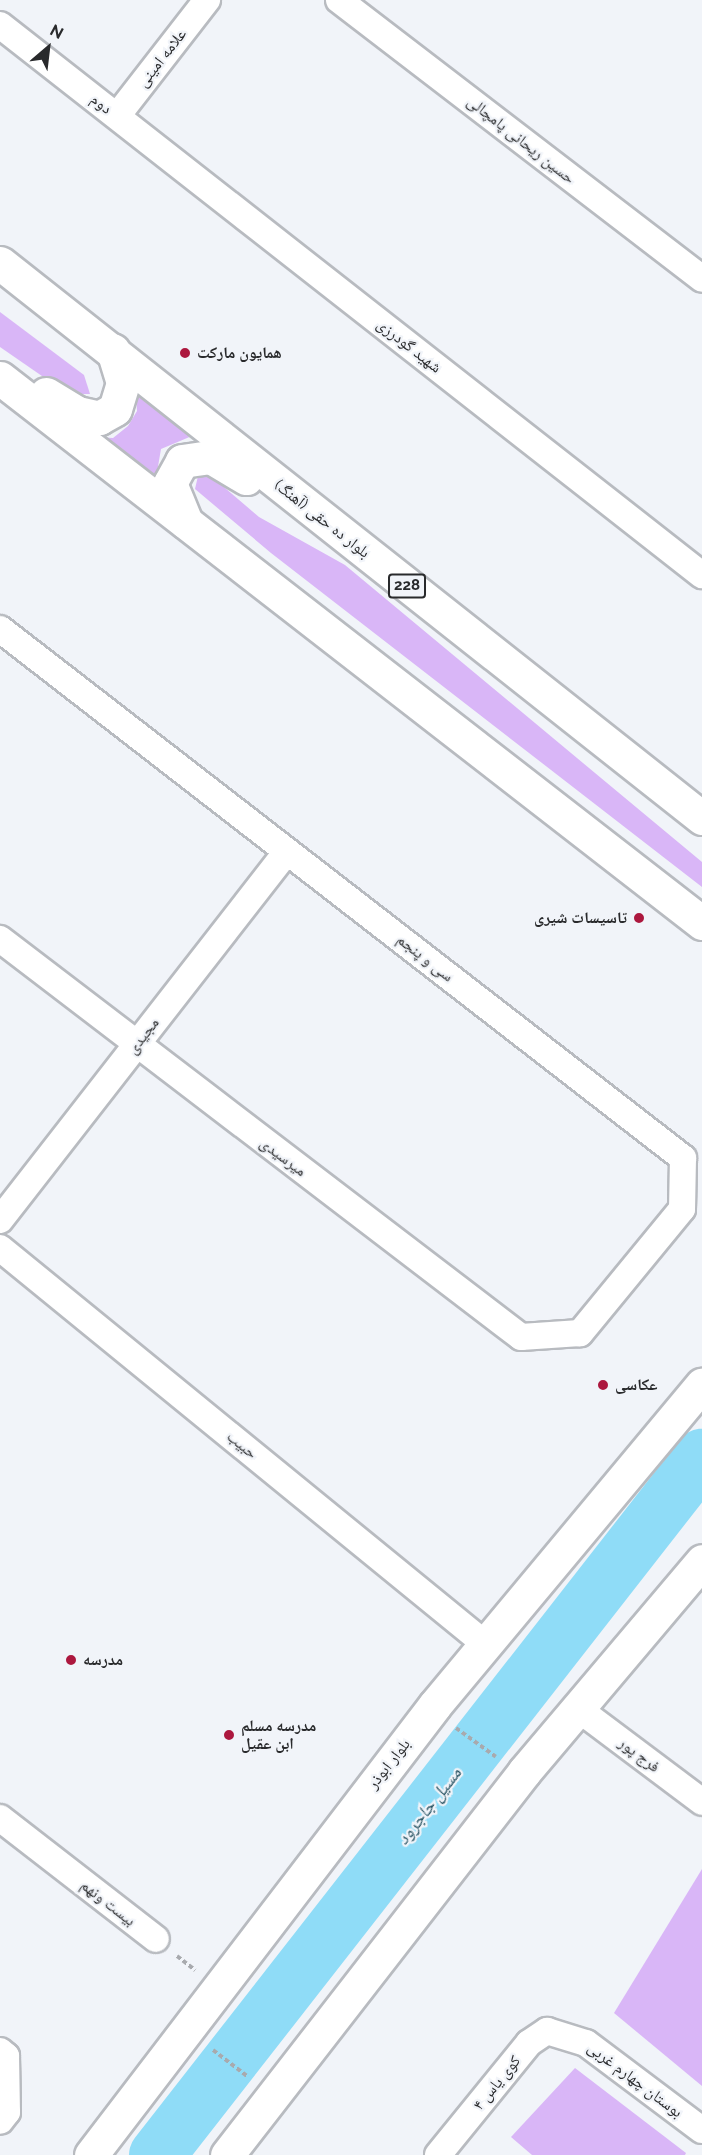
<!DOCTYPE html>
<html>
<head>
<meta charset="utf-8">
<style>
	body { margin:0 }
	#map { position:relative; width:702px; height:2155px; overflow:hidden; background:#f1f4f9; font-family:Raleway,"Noto Naskh Arabic",sans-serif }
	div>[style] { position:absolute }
	.green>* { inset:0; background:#d9b6f7 }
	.river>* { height:56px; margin:-28px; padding:0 28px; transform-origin:28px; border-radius:28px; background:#8fdcf7 }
	.path>* { height:4px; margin-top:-2px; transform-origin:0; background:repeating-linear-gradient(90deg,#a8aaae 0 4.5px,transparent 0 7.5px) }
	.roads { filter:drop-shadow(2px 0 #b8bbc0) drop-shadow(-2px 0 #b8bbc0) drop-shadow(0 2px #b8bbc0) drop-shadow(0 -2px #b8bbc0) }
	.street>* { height:26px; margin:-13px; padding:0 13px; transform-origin:13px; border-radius:13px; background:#fff }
	.secondary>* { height:33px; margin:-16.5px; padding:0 16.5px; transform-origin:16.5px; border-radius:16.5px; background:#fff }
	.primary>* { height:33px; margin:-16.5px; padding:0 16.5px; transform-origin:16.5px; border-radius:16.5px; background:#fff }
	.dots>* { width:16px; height:16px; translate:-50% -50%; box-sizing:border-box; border:3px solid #f1f4f9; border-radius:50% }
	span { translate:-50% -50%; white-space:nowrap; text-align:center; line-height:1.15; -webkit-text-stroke:4.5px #f1f4f9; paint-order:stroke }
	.shield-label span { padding:2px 4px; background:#f1f4f9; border:2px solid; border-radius:4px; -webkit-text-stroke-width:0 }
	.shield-label { font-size:15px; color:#292a2c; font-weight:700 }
	.street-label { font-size:16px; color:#292a2c }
	.poi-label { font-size:16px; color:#292a2c; font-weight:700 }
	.left { translate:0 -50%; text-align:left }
	.right { translate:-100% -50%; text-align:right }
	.water-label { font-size:18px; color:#285463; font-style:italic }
	.north { position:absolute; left:18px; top:18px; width:60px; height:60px; -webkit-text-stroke:4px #f1f4f9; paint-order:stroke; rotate:28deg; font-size:16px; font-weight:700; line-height:24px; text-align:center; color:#292a2c }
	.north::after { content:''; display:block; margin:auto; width:21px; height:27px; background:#292a2c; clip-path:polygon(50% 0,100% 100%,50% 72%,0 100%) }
</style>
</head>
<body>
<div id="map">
	<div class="green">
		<div style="clip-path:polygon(0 312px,84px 375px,90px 394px,68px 394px,0 347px)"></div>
		<div style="clip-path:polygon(135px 384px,199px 433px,161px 449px,155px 484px,94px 437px,113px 438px,128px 426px,137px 411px)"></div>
		<div style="clip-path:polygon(198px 476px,211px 476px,259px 517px,345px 565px,702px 862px,702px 887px,271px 553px,195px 489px)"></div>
		<div style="clip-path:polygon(702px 1869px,702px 2086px,614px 2013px)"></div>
		<div style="clip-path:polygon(575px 2068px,686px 2153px,685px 2155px,532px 2155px,511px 2137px)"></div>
	</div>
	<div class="river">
		<div style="left:157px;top:2155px;width:886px;rotate:-52.02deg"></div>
	</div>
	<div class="path">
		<div style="left:456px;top:1728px;width:49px;rotate:35.9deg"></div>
		<div style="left:177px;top:1956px;width:23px;rotate:38deg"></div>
		<div style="left:213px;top:2050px;width:43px;rotate:37.4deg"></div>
	</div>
	<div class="roads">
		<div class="street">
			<div style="left:339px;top:0;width:458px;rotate:37.5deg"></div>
			<div style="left:0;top:25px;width:892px;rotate:38.08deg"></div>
			<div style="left:117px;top:116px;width:147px;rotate:-52.2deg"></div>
			<div style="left:0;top:629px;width:864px;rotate:37.76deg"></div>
			<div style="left:683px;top:1158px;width:51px;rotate:91.1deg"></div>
			<div style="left:682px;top:1209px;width:161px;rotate:129.4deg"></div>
			<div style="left:580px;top:1333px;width:59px;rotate:176.1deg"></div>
			<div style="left:521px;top:1337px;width:656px;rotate:-142.62deg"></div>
			<div style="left:0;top:1220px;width:467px;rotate:-52.1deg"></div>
			<div style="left:0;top:1248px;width:625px;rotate:39.22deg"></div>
			<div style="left:577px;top:1708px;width:156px;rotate:36.9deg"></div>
			<div style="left:0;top:1818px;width:197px;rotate:37.8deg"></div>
			<div style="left:0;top:2051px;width:8px;rotate:40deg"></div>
			<div style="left:6px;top:2056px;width:56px;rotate:89deg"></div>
			<div style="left:7px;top:2112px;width:11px;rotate:128deg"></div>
			<div style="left:438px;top:2155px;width:144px;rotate:-50.9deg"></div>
			<div style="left:529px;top:2043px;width:22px;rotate:-34deg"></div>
			<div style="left:547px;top:2031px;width:41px;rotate:17.1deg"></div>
			<div style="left:586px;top:2043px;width:145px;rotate:36.9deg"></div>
		</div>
		<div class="secondary">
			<div style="left:91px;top:2155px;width:566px;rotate:-52.6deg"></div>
			<div style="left:435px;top:1705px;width:417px;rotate:-50.2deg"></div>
			<div style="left:227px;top:2155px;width:485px;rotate:-52.2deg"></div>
			<div style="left:524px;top:1772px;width:276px;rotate:-49.8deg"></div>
		</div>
		<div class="primary">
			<div style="left:0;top:263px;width:895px;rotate:38.33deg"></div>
			<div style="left:0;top:378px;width:889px;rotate:37.82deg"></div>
			<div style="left:46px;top:394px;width:37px;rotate:31deg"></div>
			<div style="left:78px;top:413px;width:22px;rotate:13deg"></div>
			<div style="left:99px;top:418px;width:18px;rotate:-29deg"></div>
			<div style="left:115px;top:409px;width:27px;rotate:-73deg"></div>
			<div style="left:123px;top:383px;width:34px;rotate:-107deg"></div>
			<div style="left:186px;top:522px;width:42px;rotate:-112.3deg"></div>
			<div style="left:170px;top:483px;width:25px;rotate:-61deg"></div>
			<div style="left:182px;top:461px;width:29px;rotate:-8deg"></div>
			<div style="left:211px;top:457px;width:41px;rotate:31deg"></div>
		</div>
	</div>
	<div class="dots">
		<div style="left:185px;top:353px;background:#ac173e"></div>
		<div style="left:639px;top:918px;background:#ac173e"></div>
		<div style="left:603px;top:1385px;background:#ac173e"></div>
		<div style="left:71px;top:1660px;background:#ac173e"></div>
		<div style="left:229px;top:1735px;background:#ac173e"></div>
	</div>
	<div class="shield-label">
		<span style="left:407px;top:586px">228</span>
	</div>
	<div class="street-label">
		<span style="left:162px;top:58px;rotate:-52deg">علامه امینی</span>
		<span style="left:101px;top:104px;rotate:38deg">دوم</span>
		<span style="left:521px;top:140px;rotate:38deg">حسین ریحانی پامچالی</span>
		<span style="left:409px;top:346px;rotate:38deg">شهید گودرزی</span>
		<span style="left:322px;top:519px;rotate:38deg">بلوار ده حقی (آهنگ)</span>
		<span style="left:425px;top:958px;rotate:38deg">سی و پنجم</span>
		<span style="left:143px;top:1036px;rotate:-52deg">مجیدی</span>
		<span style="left:283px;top:1157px;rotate:37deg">میرسیدی</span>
		<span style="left:242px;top:1445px;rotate:39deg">حبیب</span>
		<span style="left:639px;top:1755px;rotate:37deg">فرج پور</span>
		<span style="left:389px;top:1764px;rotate:-52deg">بلوار ابوذر</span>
		<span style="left:108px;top:1903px;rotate:38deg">بیست ونهم</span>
		<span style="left:635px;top:2080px;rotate:37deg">بوستان چهارم غربی</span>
		<span style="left:497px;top:2083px;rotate:-51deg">کوی یاس ۴</span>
	</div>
	<div class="poi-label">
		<span class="left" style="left:197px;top:353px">همایون مارکت</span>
		<span class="right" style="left:627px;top:918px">تاسیسات شیری</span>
		<span class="left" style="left:615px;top:1385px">عکاسى</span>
		<span class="left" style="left:83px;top:1660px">مدرسه</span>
		<span class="left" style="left:241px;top:1735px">مدرسه مسلم<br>ابن عقیل</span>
	</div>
	<div class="water-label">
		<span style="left:429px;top:1806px;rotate:-52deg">مسیل جاجرود</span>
	</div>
	<div class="north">N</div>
</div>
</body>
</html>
